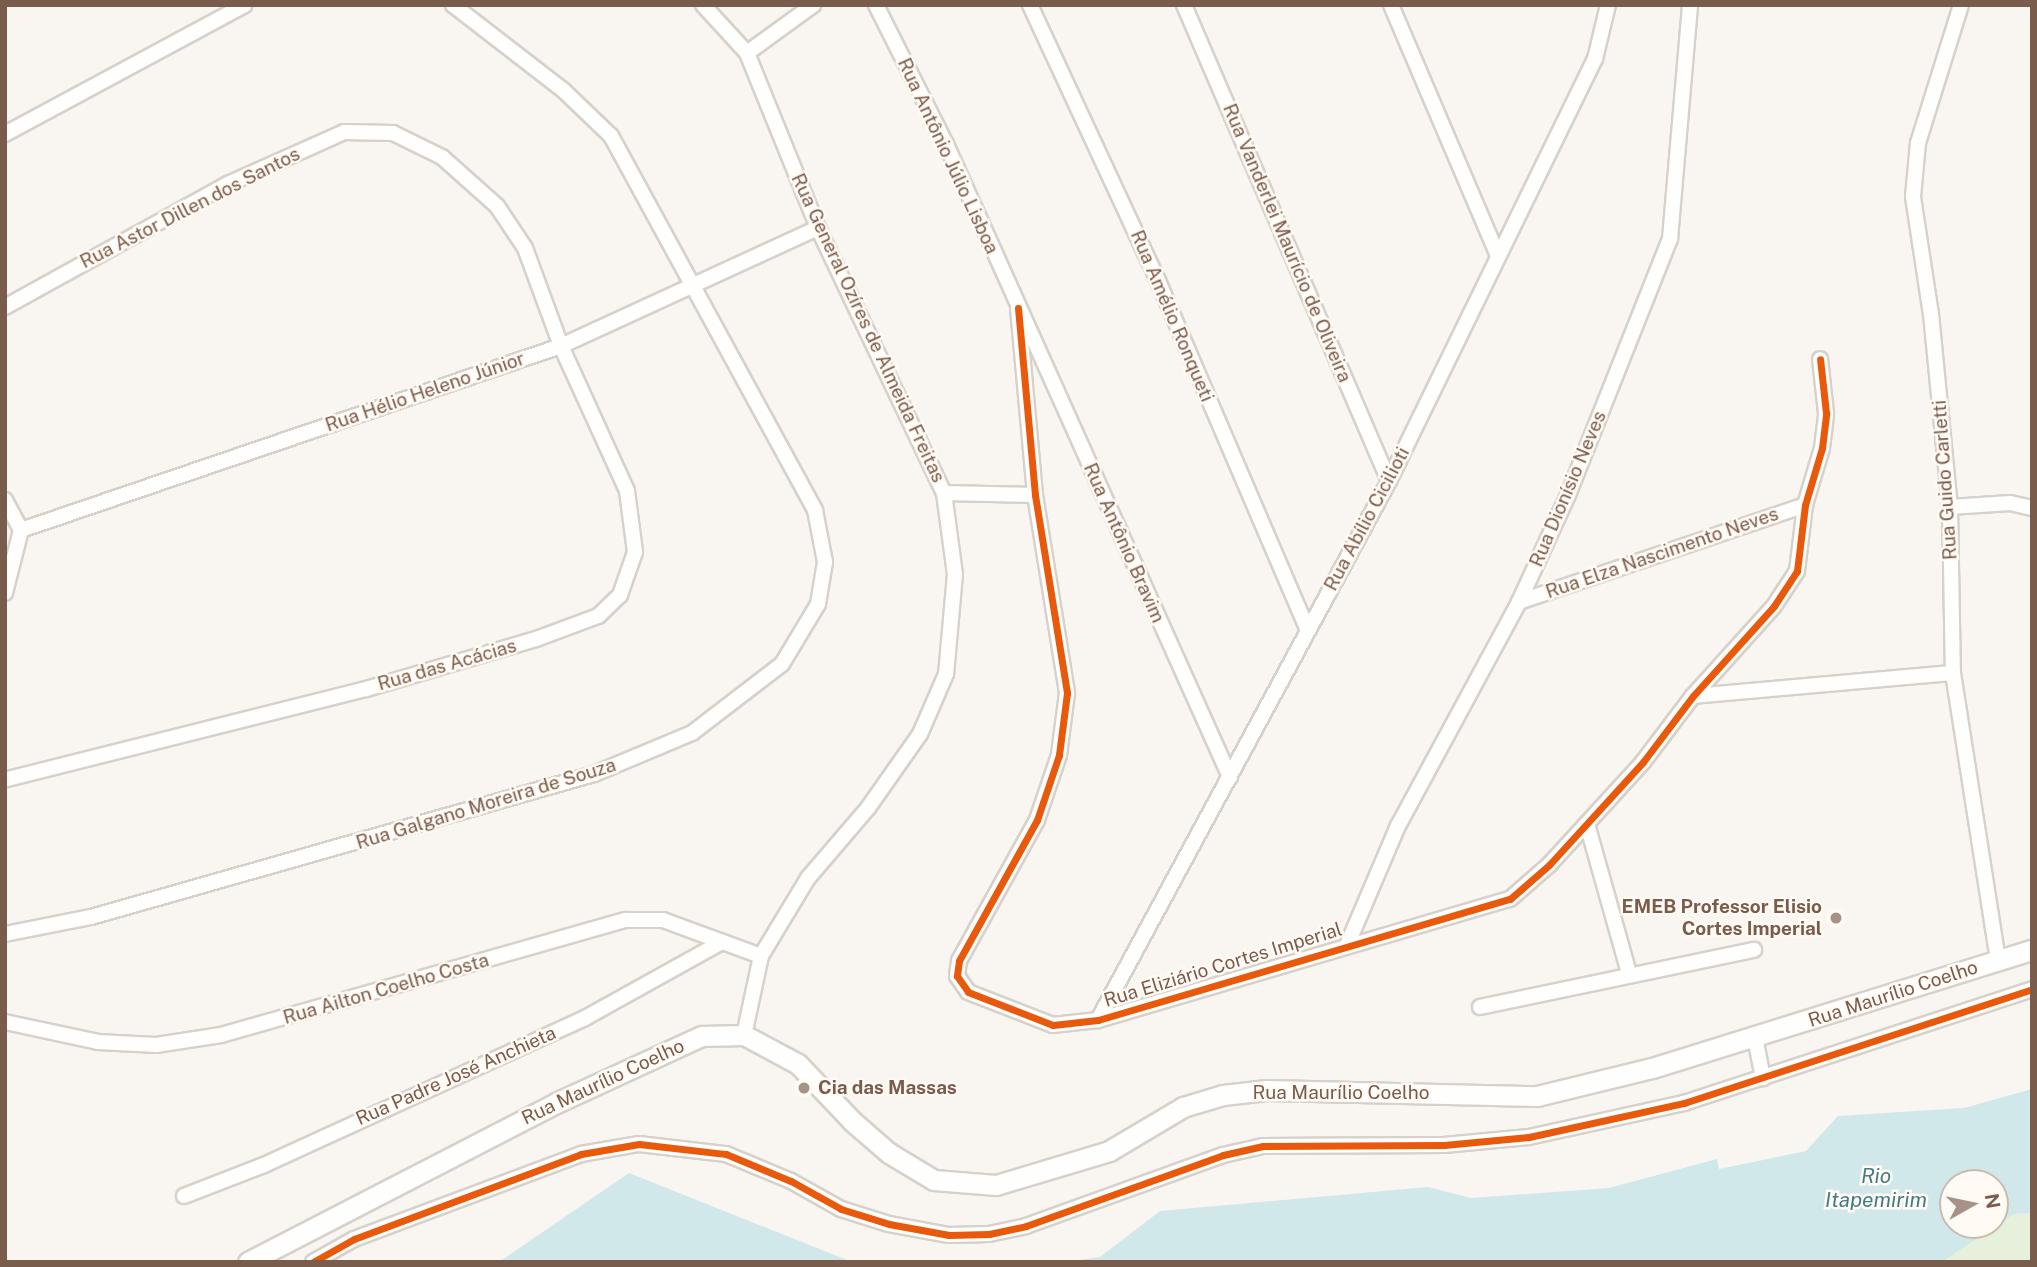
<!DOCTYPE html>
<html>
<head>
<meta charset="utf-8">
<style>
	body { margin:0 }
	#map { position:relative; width:2037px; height:1267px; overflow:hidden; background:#f9f5f0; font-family:"Public Sans",sans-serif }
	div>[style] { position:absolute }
	.green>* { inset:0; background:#e7f0db }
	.water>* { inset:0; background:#d0e8ea }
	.roads { filter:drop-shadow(2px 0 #d7d1cb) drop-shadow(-2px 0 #d7d1cb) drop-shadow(0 2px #d7d1cb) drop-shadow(0 -2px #d7d1cb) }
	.minor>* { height:14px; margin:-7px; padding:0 7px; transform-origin:7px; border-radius:7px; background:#fefefd }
	.secondary>* { height:19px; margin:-9.5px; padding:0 9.5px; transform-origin:9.5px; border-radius:9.5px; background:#fefefd }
	.cycleway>* { height:7px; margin:-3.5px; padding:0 3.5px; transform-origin:3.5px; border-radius:3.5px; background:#e8590c }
	.dots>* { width:19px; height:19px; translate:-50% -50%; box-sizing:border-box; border:4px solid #fffaf3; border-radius:50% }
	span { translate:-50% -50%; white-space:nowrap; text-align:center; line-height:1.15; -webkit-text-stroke:5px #fffaf3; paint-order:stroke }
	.street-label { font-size:19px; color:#7a5c4d }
	.poi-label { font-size:19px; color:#7a5c4d; font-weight:700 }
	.right { translate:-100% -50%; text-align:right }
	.left { translate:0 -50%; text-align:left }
	.water-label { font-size:21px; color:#437c86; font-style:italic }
	.frame { position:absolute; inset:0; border:7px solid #7a5c4d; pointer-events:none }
	.north { position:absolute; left:1939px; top:1169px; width:70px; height:70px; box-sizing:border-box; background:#fffaf3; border:2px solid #cabbb1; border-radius:50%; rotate:81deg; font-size:19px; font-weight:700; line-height:28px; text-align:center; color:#7a5c4d }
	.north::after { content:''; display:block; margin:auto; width:24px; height:32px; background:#a69286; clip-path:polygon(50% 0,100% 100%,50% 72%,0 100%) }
</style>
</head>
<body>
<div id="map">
	<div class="green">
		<div style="clip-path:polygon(2032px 1213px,2032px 1262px,1942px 1262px,2014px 1214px)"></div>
	</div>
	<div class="water">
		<div style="clip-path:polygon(evenodd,2032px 1089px,2032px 1213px,2014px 1214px,1942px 1262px,1066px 1262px,1100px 1257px,1160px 1211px,1428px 1187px,1471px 1198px,1609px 1188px,1717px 1159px,1719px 1169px,1806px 1151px,1838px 1116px,1964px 1108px,2032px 1089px,1953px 1183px,1995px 1183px,1995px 1225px,1953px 1225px,1953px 1183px)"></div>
		<div style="clip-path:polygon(629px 1173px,852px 1262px,499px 1262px)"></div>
	</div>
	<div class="roads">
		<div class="minor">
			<div style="left:703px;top:5px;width:65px;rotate:47.5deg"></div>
			<div style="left:747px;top:53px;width:189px;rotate:67.9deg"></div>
			<div style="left:818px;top:228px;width:293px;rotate:64.6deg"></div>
			<div style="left:944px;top:493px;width:82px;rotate:82.3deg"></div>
			<div style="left:955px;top:574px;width:100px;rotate:95.1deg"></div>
			<div style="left:946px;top:674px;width:65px;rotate:113.4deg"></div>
			<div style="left:920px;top:734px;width:90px;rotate:125.1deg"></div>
			<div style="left:868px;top:808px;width:92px;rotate:130.6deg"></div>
			<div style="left:808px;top:878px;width:91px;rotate:121.1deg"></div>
			<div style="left:761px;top:956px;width:81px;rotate:102.1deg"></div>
			<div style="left:876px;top:5px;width:156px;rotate:63.3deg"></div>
			<div style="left:946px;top:144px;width:694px;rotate:65.84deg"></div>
			<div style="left:1030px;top:5px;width:306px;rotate:65.1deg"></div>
			<div style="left:1159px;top:283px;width:376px;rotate:66.8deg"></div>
			<div style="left:1184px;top:5px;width:518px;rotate:66.7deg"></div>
			<div style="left:1391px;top:5px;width:273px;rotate:66.9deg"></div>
			<div style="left:1961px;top:5px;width:145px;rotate:107.3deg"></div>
			<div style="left:1918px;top:143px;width:54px;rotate:95.3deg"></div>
			<div style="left:1913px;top:197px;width:118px;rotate:81.3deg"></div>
			<div style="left:1931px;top:314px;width:194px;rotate:84.4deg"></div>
			<div style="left:1950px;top:507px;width:166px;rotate:89deg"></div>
			<div style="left:1953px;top:673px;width:291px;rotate:81.1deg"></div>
			<div style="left:747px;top:53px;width:82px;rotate:-36deg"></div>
			<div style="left:5px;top:134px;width:272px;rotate:-28.3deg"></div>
			<div style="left:5px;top:307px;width:255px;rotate:-28.9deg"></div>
			<div style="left:228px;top:184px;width:127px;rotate:-24.1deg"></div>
			<div style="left:344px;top:132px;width:49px;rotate:1.2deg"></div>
			<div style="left:393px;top:133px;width:55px;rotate:26.1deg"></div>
			<div style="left:442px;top:157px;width:74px;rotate:41.7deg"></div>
			<div style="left:497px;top:206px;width:50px;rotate:56.3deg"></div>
			<div style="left:525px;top:248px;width:104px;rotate:69.8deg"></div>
			<div style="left:561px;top:346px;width:159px;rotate:65.5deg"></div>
			<div style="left:627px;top:491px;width:62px;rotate:82.5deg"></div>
			<div style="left:635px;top:552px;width:46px;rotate:109.2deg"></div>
			<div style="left:620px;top:595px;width:30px;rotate:136deg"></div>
			<div style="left:598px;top:616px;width:66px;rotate:159.6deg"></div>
			<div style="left:536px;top:639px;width:177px;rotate:163.6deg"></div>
			<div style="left:366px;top:689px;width:372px;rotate:165.9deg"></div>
			<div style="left:1018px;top:308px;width:188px;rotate:84.8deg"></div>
			<div style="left:1035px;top:495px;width:201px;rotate:80.8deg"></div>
			<div style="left:1067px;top:693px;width:63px;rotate:97.4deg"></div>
			<div style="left:1059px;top:755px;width:69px;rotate:108.7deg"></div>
			<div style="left:1037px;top:820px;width:161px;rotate:119deg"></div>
			<div style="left:959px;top:961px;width:15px;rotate:98deg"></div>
			<div style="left:957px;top:976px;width:19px;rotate:55deg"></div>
			<div style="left:968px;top:992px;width:91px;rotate:21.2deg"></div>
			<div style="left:1053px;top:1025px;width:45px;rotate:-6.3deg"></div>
			<div style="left:1098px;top:1020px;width:429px;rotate:-16.4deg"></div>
			<div style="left:1510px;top:899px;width:52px;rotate:-41.1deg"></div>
			<div style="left:1549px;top:865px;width:139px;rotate:-47.6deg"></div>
			<div style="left:1643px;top:762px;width:83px;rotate:-52.9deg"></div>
			<div style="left:1693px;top:696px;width:121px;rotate:-48deg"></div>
			<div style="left:1774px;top:606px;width:42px;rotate:-56.7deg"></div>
			<div style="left:1797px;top:571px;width:66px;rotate:-83.1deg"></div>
			<div style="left:1805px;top:505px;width:59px;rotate:-73.4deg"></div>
			<div style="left:1822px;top:448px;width:35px;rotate:-83deg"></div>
			<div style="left:1826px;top:413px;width:54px;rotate:-96.3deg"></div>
			<div style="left:944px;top:493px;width:91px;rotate:1.3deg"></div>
			<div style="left:5px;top:500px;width:34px;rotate:62deg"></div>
			<div style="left:21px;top:530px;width:65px;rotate:104.3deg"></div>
			<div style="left:1950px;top:507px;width:60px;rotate:-3.8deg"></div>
			<div style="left:2010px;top:503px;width:23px;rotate:13deg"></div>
			<div style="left:21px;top:530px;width:570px;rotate:-18.82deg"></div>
			<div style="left:561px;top:346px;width:283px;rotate:-24.7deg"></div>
			<div style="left:1519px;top:602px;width:302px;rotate:-18.7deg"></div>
			<div style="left:1693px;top:696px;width:261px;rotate:-5.1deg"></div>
			<div style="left:1587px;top:824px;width:155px;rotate:74.3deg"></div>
			<div style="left:5px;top:934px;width:88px;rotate:-11.2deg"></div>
			<div style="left:91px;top:917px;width:523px;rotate:-15.87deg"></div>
			<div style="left:594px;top:774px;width:106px;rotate:-22.7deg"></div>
			<div style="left:692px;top:733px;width:113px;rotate:-37.5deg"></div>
			<div style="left:782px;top:664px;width:70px;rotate:-59deg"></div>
			<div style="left:818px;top:604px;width:43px;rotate:-80.5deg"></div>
			<div style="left:825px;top:562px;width:53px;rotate:-100.9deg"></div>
			<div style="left:815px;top:510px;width:426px;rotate:-118.6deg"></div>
			<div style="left:611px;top:136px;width:66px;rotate:-136.2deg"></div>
			<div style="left:563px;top:90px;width:139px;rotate:-142.3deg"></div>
			<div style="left:1348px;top:943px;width:127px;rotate:-66.9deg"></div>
			<div style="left:1398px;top:826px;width:255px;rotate:-61.6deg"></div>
			<div style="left:1519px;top:602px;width:118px;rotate:-65.4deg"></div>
			<div style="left:1568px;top:495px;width:276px;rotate:-68.3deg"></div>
			<div style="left:1670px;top:239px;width:235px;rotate:-85.1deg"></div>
			<div style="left:1480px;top:1007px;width:280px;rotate:-11.8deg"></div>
			<div style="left:1098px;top:1020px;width:613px;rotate:-61.64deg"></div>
			<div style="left:1389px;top:481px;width:470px;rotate:-64deg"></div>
			<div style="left:1595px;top:59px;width:56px;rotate:-76.5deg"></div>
			<div style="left:5px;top:1022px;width:95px;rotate:12.1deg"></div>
			<div style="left:98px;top:1042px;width:58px;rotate:3deg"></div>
			<div style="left:156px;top:1045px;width:66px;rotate:-8.7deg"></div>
			<div style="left:221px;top:1035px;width:421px;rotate:-15.9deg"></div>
			<div style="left:626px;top:920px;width:37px"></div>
			<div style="left:663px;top:920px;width:104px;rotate:20.2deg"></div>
			<div style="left:1755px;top:1037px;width:42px;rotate:79deg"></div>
			<div style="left:184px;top:1196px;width:86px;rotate:-21.2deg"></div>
			<div style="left:264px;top:1165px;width:353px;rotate:-24.6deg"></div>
			<div style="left:585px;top:1018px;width:157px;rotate:-29deg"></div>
			<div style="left:313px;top:1262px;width:47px;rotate:-29.3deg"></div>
			<div style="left:354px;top:1239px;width:242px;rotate:-20.5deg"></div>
			<div style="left:581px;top:1154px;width:59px;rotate:-9.8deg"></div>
			<div style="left:639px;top:1144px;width:88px;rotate:6.6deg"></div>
			<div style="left:726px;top:1154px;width:70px;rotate:22.6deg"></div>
			<div style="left:791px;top:1181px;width:57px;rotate:29.2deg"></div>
			<div style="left:841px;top:1209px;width:50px;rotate:17.4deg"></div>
			<div style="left:889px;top:1224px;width:61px;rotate:10.4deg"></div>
			<div style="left:949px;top:1235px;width:40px;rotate:-1.4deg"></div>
			<div style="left:989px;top:1234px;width:38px;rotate:-12deg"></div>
			<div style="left:1026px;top:1226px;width:209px;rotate:-19.8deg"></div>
			<div style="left:1223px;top:1155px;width:41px;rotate:-12.7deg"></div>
			<div style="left:1263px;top:1146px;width:181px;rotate:-0.3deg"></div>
			<div style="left:1444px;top:1145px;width:85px;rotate:-5.4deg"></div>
			<div style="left:1529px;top:1137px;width:159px;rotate:-12.4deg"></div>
			<div style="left:1684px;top:1103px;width:366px;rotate:-18.1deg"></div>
		</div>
		<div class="secondary">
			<div style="left:248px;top:1262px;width:347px;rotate:-27.3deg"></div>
			<div style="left:556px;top:1103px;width:161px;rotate:-24.7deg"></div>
			<div style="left:702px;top:1036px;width:42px;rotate:-1.4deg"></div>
			<div style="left:744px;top:1035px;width:61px;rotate:28.2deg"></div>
			<div style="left:798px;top:1064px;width:79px;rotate:46.5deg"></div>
			<div style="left:852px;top:1121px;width:49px;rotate:40.9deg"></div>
			<div style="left:889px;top:1153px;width:52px;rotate:31deg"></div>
			<div style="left:934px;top:1180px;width:62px;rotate:4.6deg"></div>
			<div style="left:996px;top:1185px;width:118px;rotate:-16.7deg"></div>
			<div style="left:1109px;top:1151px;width:86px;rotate:-30.7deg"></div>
			<div style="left:1183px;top:1107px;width:42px;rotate:-16.7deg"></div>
			<div style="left:1223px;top:1095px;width:44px;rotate:-6.5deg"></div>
			<div style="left:1267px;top:1090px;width:270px;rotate:1.3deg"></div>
			<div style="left:1537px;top:1096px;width:118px;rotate:-13.7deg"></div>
			<div style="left:1652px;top:1068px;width:398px;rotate:-17.3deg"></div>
		</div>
	</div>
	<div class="cycleway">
		<div style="left:1018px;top:308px;width:188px;rotate:84.8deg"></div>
		<div style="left:1035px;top:495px;width:201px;rotate:80.8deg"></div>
		<div style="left:1067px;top:693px;width:63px;rotate:97.4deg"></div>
		<div style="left:1059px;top:755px;width:69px;rotate:108.7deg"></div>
		<div style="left:1037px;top:820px;width:161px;rotate:119deg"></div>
		<div style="left:959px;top:961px;width:15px;rotate:98deg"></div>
		<div style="left:957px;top:976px;width:19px;rotate:55deg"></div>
		<div style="left:968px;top:992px;width:91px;rotate:21.2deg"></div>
		<div style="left:1053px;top:1025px;width:45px;rotate:-6.3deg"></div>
		<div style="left:1098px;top:1020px;width:429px;rotate:-16.4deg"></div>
		<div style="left:1510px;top:899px;width:52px;rotate:-41.1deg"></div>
		<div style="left:1549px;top:865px;width:139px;rotate:-47.6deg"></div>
		<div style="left:1643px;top:762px;width:83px;rotate:-52.9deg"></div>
		<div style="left:1693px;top:696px;width:121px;rotate:-48deg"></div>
		<div style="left:1774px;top:606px;width:42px;rotate:-56.7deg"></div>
		<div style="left:1797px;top:571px;width:66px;rotate:-83.1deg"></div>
		<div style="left:1805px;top:505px;width:59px;rotate:-73.4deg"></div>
		<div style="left:1822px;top:448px;width:35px;rotate:-83deg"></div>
		<div style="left:1826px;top:413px;width:54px;rotate:-96.3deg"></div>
		<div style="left:313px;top:1262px;width:47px;rotate:-29.3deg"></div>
		<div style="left:354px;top:1239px;width:242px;rotate:-20.5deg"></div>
		<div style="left:581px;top:1154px;width:59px;rotate:-9.8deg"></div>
		<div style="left:639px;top:1144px;width:88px;rotate:6.6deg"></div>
		<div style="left:726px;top:1154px;width:70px;rotate:22.6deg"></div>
		<div style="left:791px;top:1181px;width:57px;rotate:29.2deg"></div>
		<div style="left:841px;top:1209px;width:50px;rotate:17.4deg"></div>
		<div style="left:889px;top:1224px;width:61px;rotate:10.4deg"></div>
		<div style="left:949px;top:1235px;width:40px;rotate:-1.4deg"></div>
		<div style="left:989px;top:1234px;width:38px;rotate:-12deg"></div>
		<div style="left:1026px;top:1226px;width:209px;rotate:-19.8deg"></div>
		<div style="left:1223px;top:1155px;width:41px;rotate:-12.7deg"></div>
		<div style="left:1263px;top:1146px;width:181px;rotate:-0.3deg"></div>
		<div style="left:1444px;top:1145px;width:85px;rotate:-5.4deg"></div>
		<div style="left:1529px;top:1137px;width:159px;rotate:-12.4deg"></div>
		<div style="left:1684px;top:1103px;width:366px;rotate:-18.1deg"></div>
	</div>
	<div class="dots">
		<div style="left:1836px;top:918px;background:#a69286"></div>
		<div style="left:804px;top:1088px;background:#a69286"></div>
	</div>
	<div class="street-label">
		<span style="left:948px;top:156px;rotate:65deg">Rua Antônio Júlio Lisboa</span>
		<span style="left:190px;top:208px;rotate:-27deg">Rua Astor Dillen dos Santos</span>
		<span style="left:1287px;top:243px;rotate:67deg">Rua Vanderlei Maurício de Oliveira</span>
		<span style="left:1172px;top:316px;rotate:67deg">Rua Amélio Ronqueti</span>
		<span style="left:868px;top:328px;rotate:65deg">Rua General Ozíres de Almeida Freitas</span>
		<span style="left:425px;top:392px;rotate:-19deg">Rua Hélio Heleno Júnior</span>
		<span style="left:1945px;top:480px;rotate:-94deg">Rua Guido Carletti</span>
		<span style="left:1568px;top:489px;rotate:-67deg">Rua Dionísio Neves</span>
		<span style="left:1367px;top:519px;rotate:-62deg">Rua Abílio Cicilioti</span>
		<span style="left:1124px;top:543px;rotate:66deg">Rua Antônio Bravim</span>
		<span style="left:1662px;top:553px;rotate:-19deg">Rua Elza Nascimento Neves</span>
		<span style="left:447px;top:665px;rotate:-16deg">Rua das Acácias</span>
		<span style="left:486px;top:804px;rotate:-17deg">Rua Galgano Moreira de Souza</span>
		<span style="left:1223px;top:965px;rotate:-17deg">Rua Eliziário Cortes Imperial</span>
		<span style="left:386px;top:989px;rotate:-16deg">Rua Ailton Coelho Costa</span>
		<span style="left:1893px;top:994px;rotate:-18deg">Rua Maurílio Coelho</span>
		<span style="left:456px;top:1076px;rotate:-24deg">Rua Padre José Anchieta</span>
		<span style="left:603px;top:1082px;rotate:-25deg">Rua Maurílio Coelho</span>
		<span style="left:1341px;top:1093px">Rua Maurílio Coelho</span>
	</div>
	<div class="poi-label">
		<span class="right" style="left:1822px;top:918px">EMEB Professor Elisio<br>Cortes Imperial</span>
		<span class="left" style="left:818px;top:1088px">Cia das Massas</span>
	</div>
	<div class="water-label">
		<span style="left:1876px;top:1188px">Rio<br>Itapemirim</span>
	</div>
	<div class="frame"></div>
	<div class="north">N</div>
</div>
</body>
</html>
